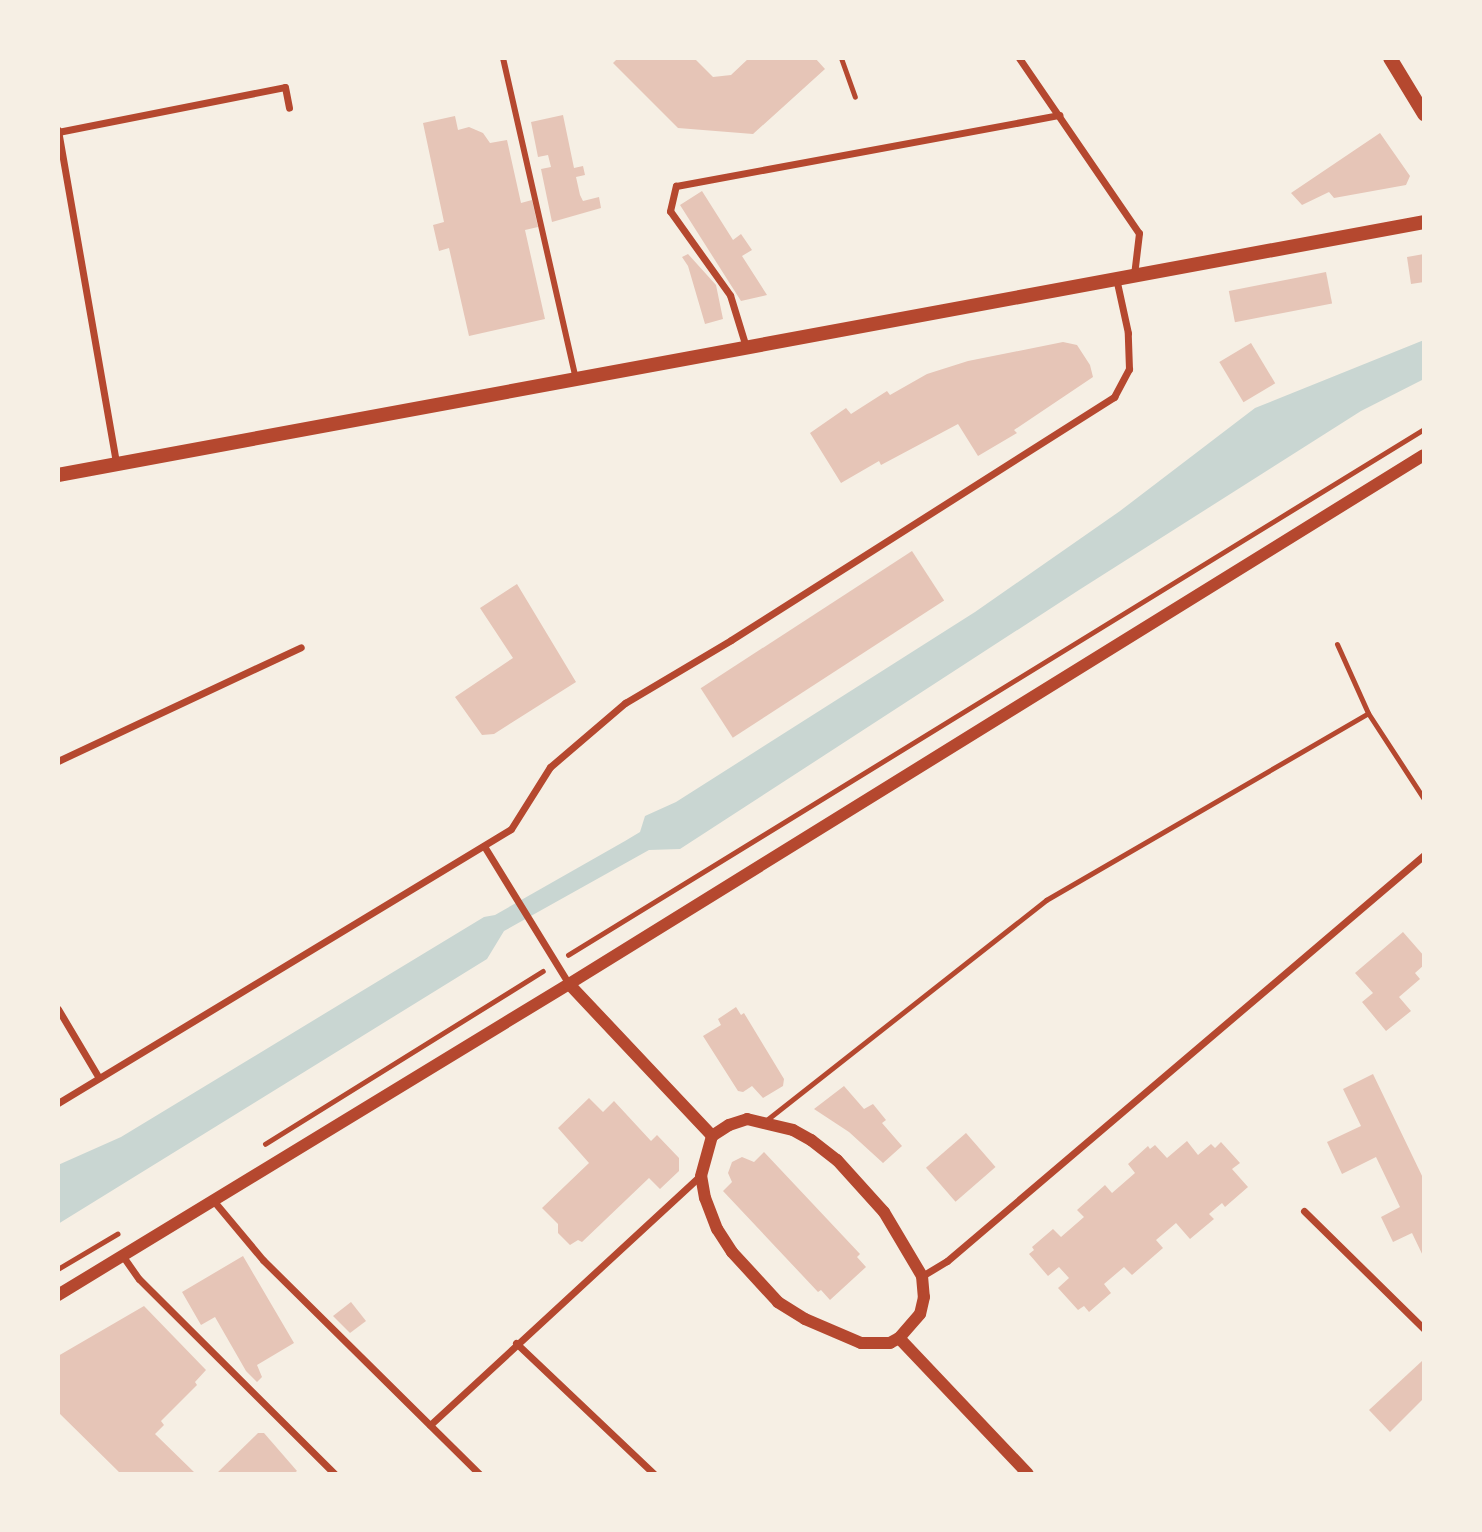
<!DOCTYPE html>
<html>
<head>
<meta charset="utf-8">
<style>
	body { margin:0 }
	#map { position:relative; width:1482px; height:1532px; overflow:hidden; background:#f6efe4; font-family:Jost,sans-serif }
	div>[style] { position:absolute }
	.water>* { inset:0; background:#c9d6d2 }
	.building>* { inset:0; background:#e6c5b7; transform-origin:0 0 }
	.path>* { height:4.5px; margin:-2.25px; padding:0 2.25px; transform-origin:2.25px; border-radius:2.25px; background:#b5482f }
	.service>* { height:5px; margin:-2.5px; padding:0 2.5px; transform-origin:2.5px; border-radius:2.5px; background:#b5482f }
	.pedestrian>* { height:6px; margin:-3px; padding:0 3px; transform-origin:3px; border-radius:3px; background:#b5482f }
	.minor>* { height:7px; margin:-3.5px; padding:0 3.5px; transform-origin:3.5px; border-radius:3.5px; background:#b5482f }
	.tertiary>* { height:12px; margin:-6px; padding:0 6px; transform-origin:6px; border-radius:6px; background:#b5482f }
	.secondary>* { height:14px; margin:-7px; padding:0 7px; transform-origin:7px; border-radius:7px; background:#b5482f }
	span { translate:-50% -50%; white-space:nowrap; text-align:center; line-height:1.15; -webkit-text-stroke:7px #f6efe4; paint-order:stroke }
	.frame { position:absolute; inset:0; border:60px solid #f6efe4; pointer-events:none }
</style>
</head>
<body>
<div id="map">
	<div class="water">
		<div style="clip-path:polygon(1424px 340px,1424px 379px,1361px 411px,1079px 590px,680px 849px,649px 850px,504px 931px,487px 959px,58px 1224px,58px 1165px,121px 1137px,484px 917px,495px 915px,625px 841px,640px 832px,645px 816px,676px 802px,975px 612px,1120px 511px,1255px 408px)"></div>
	</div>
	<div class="building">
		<div style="clip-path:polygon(618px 58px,694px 58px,713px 77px,731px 75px,749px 58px,815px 58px,825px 69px,753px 134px,678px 128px,613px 63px)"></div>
		<div style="clip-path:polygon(563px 115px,574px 168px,583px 166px,585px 175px,576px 177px,580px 195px,583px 201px,599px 197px,601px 208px,552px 222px,541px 169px,551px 167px,548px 155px,538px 157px,531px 122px)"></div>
		<div style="clip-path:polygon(455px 116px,458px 130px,469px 127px,483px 133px,490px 143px,507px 140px,521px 203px,532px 200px,538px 227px,525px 230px,545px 319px,469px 336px,449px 248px,439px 251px,433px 225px,444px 222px,423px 123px)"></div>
		<div style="clip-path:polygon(1380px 133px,1410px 176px,1406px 185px,1334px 198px,1329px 192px,1302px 205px,1291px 193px)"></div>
		<div style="clip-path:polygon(702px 191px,733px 240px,741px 234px,752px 250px,742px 256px,767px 295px,741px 301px,680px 205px)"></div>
		<div style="clip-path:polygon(688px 254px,716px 285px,723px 319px,705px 324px,688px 266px,682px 257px)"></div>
		<div style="clip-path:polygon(1424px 254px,1424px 282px,1411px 284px,1407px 257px)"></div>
		<div style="left:1326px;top:272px;width:32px;height:99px;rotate:79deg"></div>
		<div style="clip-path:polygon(1063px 342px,1077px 345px,1090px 365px,1093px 377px,1014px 430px,1017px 433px,978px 456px,958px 424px,881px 465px,879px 461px,841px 483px,810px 433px,846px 408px,851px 414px,887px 391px,890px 395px,927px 374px,968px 361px)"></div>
		<div style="left:1251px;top:343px;width:47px;height:37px;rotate:59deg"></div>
		<div style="left:912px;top:551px;width:59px;height:252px;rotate:57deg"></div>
		<div style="clip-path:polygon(517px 584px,576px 682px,494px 734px,482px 735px,455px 697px,513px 658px,480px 608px)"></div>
		<div style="clip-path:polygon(1403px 932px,1424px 956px,1424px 965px,1415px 973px,1420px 979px,1399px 997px,1411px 1011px,1386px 1031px,1362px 1002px,1373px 993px,1355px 973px)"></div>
		<div style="clip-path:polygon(736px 1007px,741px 1015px,744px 1013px,784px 1079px,783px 1086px,763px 1098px,752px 1086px,743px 1092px,738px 1091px,703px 1036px,721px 1025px,718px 1019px)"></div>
		<div style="clip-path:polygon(1373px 1074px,1424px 1180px,1424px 1258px,1412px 1233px,1393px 1242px,1381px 1217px,1400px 1207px,1376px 1157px,1342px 1174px,1327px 1142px,1361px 1126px,1343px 1089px)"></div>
		<div style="clip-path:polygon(844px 1086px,864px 1109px,873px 1104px,886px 1120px,882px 1123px,902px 1146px,883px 1163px,849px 1132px,814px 1109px)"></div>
		<div style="clip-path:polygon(589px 1098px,603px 1112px,614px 1101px,651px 1141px,657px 1135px,679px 1158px,679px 1171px,660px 1189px,649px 1178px,582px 1242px,578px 1240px,570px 1245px,558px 1233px,558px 1224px,542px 1208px,589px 1163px,558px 1128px)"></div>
		<div style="left:966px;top:1133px;width:45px;height:53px;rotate:49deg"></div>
		<div style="clip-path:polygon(1187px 1141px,1198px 1155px,1211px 1144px,1215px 1148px,1221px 1142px,1240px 1163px,1232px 1169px,1248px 1187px,1225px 1207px,1222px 1203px,1209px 1214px,1214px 1219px,1190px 1239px,1176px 1223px,1156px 1240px,1163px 1248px,1132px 1275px,1124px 1267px,1104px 1284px,1111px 1293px,1089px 1312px,1084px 1306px,1078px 1310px,1058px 1288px,1069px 1278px,1059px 1267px,1048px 1276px,1029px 1254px,1034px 1250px,1032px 1247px,1053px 1229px,1061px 1237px,1084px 1217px,1077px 1210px,1105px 1185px,1112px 1193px,1135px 1173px,1128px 1164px,1148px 1146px,1150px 1149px,1155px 1145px,1167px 1158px)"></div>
		<div style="clip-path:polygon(764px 1152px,860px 1254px,857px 1257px,866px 1267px,830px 1300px,821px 1290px,818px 1292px,723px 1191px,732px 1182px,728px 1173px,732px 1162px,742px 1157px,754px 1162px)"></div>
		<div style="clip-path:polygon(243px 1256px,294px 1343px,257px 1365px,262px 1377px,257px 1382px,246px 1371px,215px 1317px,201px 1325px,182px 1292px)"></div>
		<div style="clip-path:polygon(351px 1302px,366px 1321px,350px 1333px,333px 1316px)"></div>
		<div style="clip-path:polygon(144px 1306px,206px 1370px,195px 1382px,197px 1385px,161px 1421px,164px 1425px,155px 1434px,196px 1474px,121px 1474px,58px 1412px,58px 1356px)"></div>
		<div style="clip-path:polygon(1422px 1361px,1424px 1398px,1390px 1432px,1369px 1410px)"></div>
		<div style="clip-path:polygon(258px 1433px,264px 1433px,297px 1471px,293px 1474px,216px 1474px)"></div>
	</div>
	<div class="path">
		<div style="left:568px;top:955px;width:1005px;rotate:-31.57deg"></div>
		<div style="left:265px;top:1144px;width:327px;rotate:-31.9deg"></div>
		<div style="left:58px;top:1269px;width:69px;rotate:-30.7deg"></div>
	</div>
	<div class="service">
		<div style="left:841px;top:58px;width:41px;rotate:70.3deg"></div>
		<div style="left:1337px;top:644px;width:76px;rotate:65.8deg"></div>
		<div style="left:1368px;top:713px;width:103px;rotate:56.9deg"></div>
		<div style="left:764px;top:1122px;width:359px;rotate:-38.2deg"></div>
		<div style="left:1046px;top:900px;width:372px;rotate:-30.1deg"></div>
	</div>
	<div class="pedestrian">
		<div style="left:503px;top:58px;width:329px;rotate:77.2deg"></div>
	</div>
	<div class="minor">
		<div style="left:1019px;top:58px;width:212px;rotate:55.6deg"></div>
		<div style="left:1139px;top:233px;width:42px;rotate:96.8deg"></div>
		<div style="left:58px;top:130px;width:339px;rotate:80.1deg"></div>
		<div style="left:58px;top:132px;width:231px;rotate:-11.2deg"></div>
		<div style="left:285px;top:87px;width:21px;rotate:79deg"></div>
		<div style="left:746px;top:347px;width:54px;rotate:-107.1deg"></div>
		<div style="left:730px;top:295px;width:103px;rotate:-125.5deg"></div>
		<div style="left:670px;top:211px;width:26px;rotate:-77deg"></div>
		<div style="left:676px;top:186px;width:390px;rotate:-10.5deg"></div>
		<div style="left:58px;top:761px;width:268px;rotate:-25.1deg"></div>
		<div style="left:484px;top:846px;width:162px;rotate:58.4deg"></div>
		<div style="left:58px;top:1009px;width:80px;rotate:59.3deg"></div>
		<div style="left:58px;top:1103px;width:529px;rotate:-31.17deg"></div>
		<div style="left:511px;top:829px;width:73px;rotate:-57.8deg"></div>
		<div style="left:550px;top:767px;width:99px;rotate:-40.5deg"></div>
		<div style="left:625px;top:703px;width:123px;rotate:-30.7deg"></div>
		<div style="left:731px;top:640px;width:454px;rotate:-32.4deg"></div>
		<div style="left:1114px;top:397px;width:32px;rotate:-62deg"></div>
		<div style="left:1129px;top:369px;width:36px;rotate:-92deg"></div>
		<div style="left:1128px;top:333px;width:56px;rotate:-102.3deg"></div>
		<div style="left:212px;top:1199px;width:80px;rotate:50.1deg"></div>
		<div style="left:263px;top:1260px;width:304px;rotate:44.7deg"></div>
		<div style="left:1304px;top:1211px;width:168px;rotate:44.5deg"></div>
		<div style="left:122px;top:1255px;width:29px;rotate:55deg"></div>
		<div style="left:139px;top:1279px;width:276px;rotate:44.9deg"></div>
		<div style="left:922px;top:1276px;width:29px;rotate:-31deg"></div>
		<div style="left:947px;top:1261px;width:626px;rotate:-40.4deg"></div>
		<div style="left:516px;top:1343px;width:190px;rotate:43.5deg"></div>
		<div style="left:430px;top:1425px;width:367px;rotate:-42.7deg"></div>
	</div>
	<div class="tertiary">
		<div style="left:569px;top:984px;width:209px;rotate:46.7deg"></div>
		<div style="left:747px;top:1119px;width:47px;rotate:13.4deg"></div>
		<div style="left:793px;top:1130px;width:21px;rotate:29deg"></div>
		<div style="left:811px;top:1140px;width:33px;rotate:38deg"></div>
		<div style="left:837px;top:1160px;width:70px;rotate:47.9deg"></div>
		<div style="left:884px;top:1212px;width:74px;rotate:59.3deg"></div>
		<div style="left:922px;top:1276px;width:21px;rotate:85deg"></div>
		<div style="left:924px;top:1297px;width:17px;rotate:103deg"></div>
		<div style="left:920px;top:1314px;width:32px;rotate:131deg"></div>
		<div style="left:899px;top:1338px;width:10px;rotate:151deg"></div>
		<div style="left:890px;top:1343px;width:29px;rotate:180deg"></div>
		<div style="left:861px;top:1343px;width:61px;rotate:-156.8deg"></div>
		<div style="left:805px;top:1319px;width:32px;rotate:-148deg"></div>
		<div style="left:778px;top:1302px;width:68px;rotate:-132.6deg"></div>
		<div style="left:732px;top:1252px;width:27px;rotate:-123deg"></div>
		<div style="left:717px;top:1229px;width:33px;rotate:-111deg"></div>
		<div style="left:705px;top:1198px;width:22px;rotate:-100deg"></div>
		<div style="left:701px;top:1176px;width:41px;rotate:-74.6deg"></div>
		<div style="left:712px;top:1136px;width:20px;rotate:-33deg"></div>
		<div style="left:729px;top:1125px;width:19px;rotate:-18deg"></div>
		<div style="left:58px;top:1295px;width:598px;rotate:-31.33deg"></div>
		<div style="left:569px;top:984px;width:1005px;rotate:-31.75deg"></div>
		<div style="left:899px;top:1338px;width:187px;rotate:46.5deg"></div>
	</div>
	<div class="secondary">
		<div style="left:1390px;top:58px;width:66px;rotate:58.7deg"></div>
		<div style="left:58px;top:475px;width:1389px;rotate:-10.49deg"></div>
	</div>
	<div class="frame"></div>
</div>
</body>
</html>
